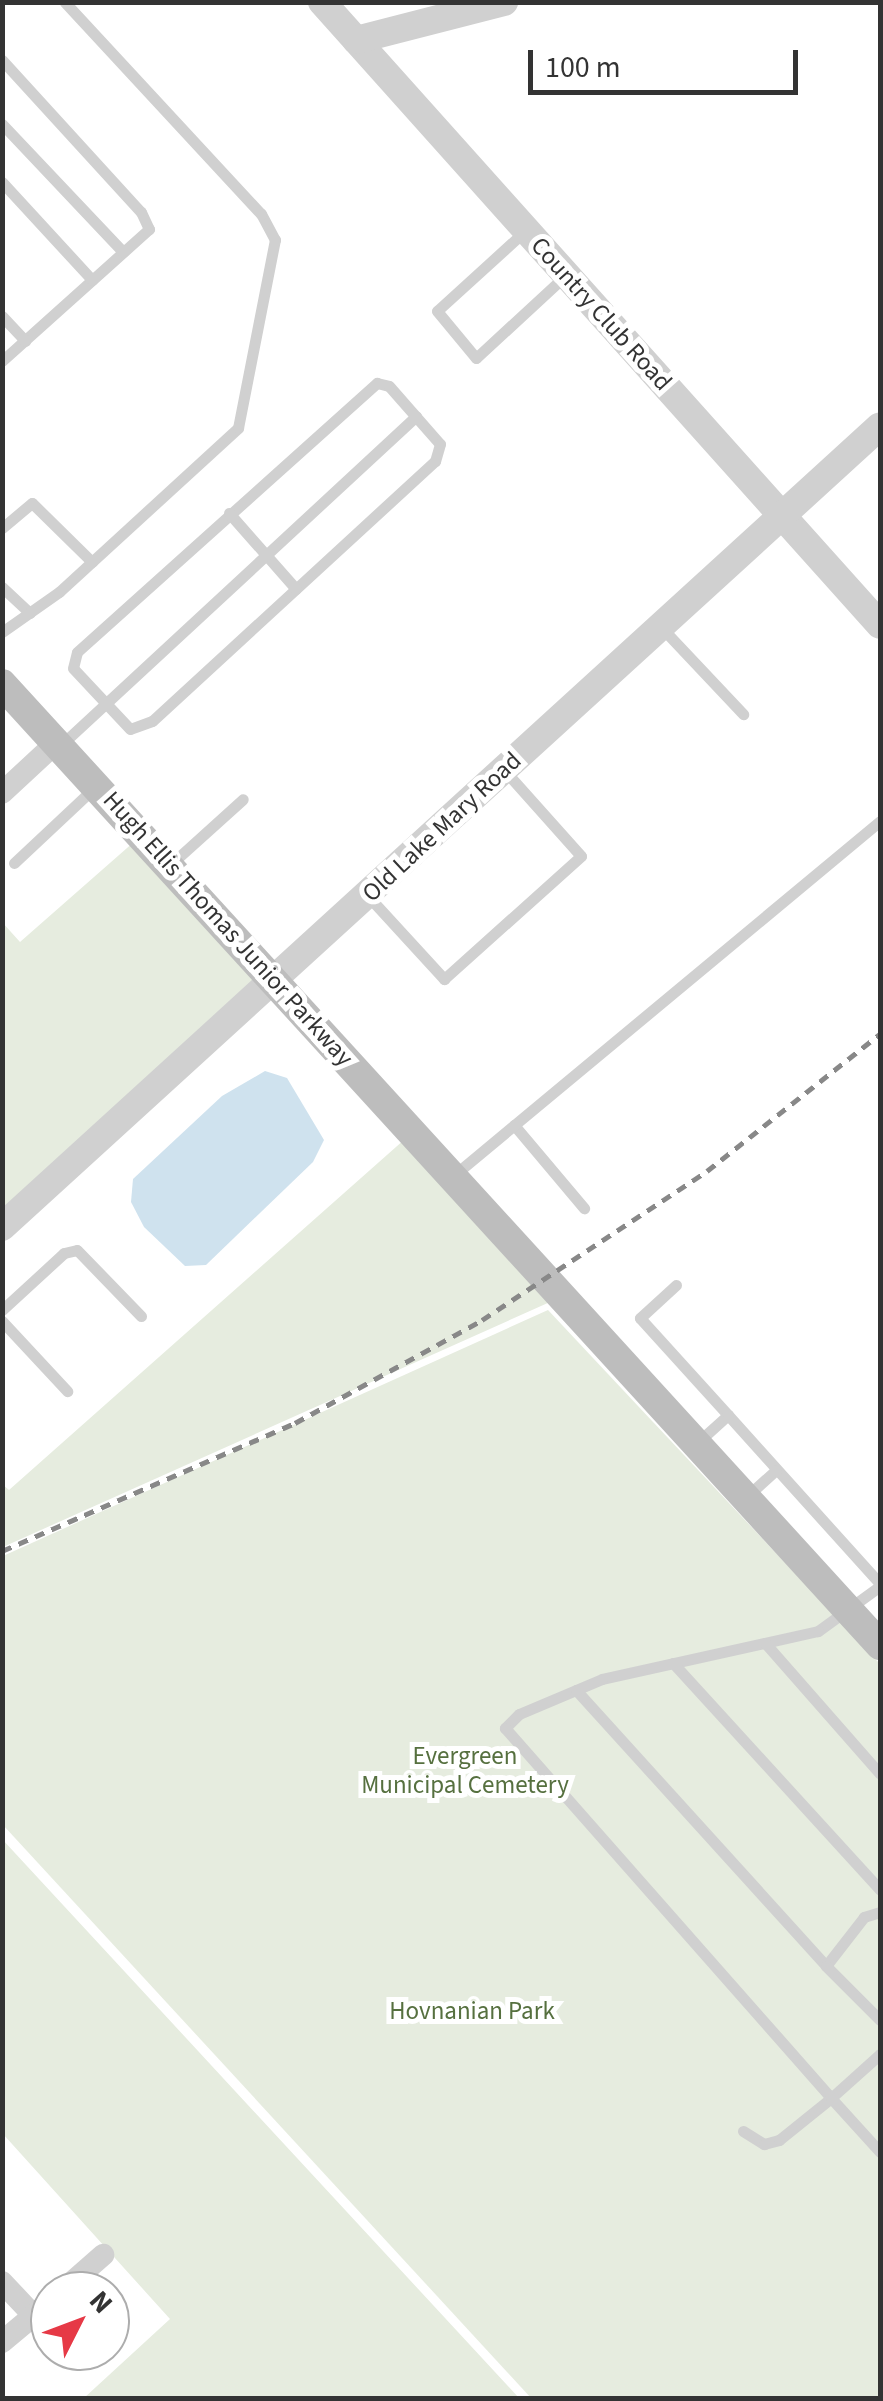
<!DOCTYPE html>
<html>
<head>
<meta charset="utf-8">
<style>
	body { margin:0 }
	#map { position:relative; width:883px; height:2401px; overflow:hidden; background:#fff; font-family:"Source Sans 3",sans-serif }
	div>[style] { position:absolute }
	.green>* { inset:0; background:#e6ecdf }
	.water>* { inset:0; background:#cfe2ee }
	.service>* { height:11px; margin:-5.5px; padding:0 5.5px; transform-origin:5.5px; border-radius:5.5px; background:#d0d0d0 }
	.minor>* { height:22px; margin:-11px; padding:0 11px; transform-origin:11px; border-radius:11px; background:#d0d0d0 }
	.tertiary>* { height:28px; margin:-14px; padding:0 14px; transform-origin:14px; border-radius:14px; background:#d0d0d0 }
	.secondary>* { height:30px; margin:-15px; padding:0 15px; transform-origin:15px; border-radius:15px; background:#bdbdbd }
	.rail>* { height:5px; margin-top:-2.5px; transform-origin:0; background:repeating-linear-gradient(90deg,#888 0 10px,transparent 0 18px) }
	span { translate:-50% -50%; white-space:nowrap; text-align:center; line-height:1.15; -webkit-text-stroke:10px #fff; paint-order:stroke }
	.street-label { font-size:25px; color:#333 }
	.park-label { font-size:25px; color:#56703f }
	.frame { position:absolute; inset:0; border:5px solid #333; pointer-events:none }
	.north { position:absolute; left:30px; top:2271px; width:100px; height:100px; box-sizing:border-box; background:#fff; border:2px solid #adadad; border-radius:50%; rotate:48deg; font-size:28px; font-weight:700; line-height:40px; text-align:center; color:#333 }
	.north::after { content:''; display:block; margin:auto; width:35px; height:45px; background:#e63946; clip-path:polygon(50% 0,100% 100%,50% 72%,0 100%) }
	.scale { position:absolute; left:528px; top:50px; width:270px; height:45px; box-sizing:border-box; border:5px solid #333; border-top:0; padding-left:12px; font-size:30px; line-height:35px; white-space:nowrap; color:#333; -webkit-text-stroke:8px #fff; paint-order:stroke }
</style>
</head>
<body>
<div id="map">
	<div class="green">
		<div style="clip-path:polygon(135px 841px,262px 982px,2px 1215px,2px 922px,20px 942px)"></div>
		<div style="clip-path:polygon(405px 1139px,550px 1302px,3px 1547px,2px 1484px,9px 1490px)"></div>
		<div style="clip-path:polygon(548px 1310px,880px 1664px,880px 2398px,531px 2398px,3px 1825px,3px 1556px)"></div>
		<div style="clip-path:polygon(2px 1839px,519px 2398px,84px 2398px,170px 2319px,3px 2134px)"></div>
	</div>
	<div class="water">
		<div style="clip-path:polygon(265px 1071px,287px 1078px,324px 1140px,313px 1162px,206px 1265px,185px 1266px,144px 1227px,131px 1202px,133px 1179px,222px 1096px)"></div>
	</div>
	<div class="service">
		<div style="left:2px;top:60px;width:206px;rotate:47.6deg"></div>
		<div style="left:141px;top:212px;width:19px;rotate:65deg"></div>
		<div style="left:149px;top:229px;width:198px;rotate:138.1deg"></div>
		<div style="left:2px;top:124px;width:176px;rotate:46.6deg"></div>
		<div style="left:2px;top:182px;width:133px;rotate:47.4deg"></div>
		<div style="left:526px;top:230px;width:120px;rotate:137.7deg"></div>
		<div style="left:437px;top:311px;width:61px;rotate:50.3deg"></div>
		<div style="left:476px;top:358px;width:122px;rotate:-42.7deg"></div>
		<div style="left:2px;top:316px;width:34px;rotate:47deg"></div>
		<div style="left:377px;top:383px;width:12px;rotate:14deg"></div>
		<div style="left:389px;top:386px;width:77px;rotate:48.7deg"></div>
		<div style="left:440px;top:444px;width:18px;rotate:106deg"></div>
		<div style="left:435px;top:461px;width:384px;rotate:137.4deg"></div>
		<div style="left:152px;top:721px;width:23px;rotate:160deg"></div>
		<div style="left:130px;top:729px;width:83px;rotate:-133.1deg"></div>
		<div style="left:73px;top:668px;width:16px;rotate:-76deg"></div>
		<div style="left:77px;top:652px;width:403px;rotate:-41.9deg"></div>
		<div style="left:229px;top:513px;width:101px;rotate:48.6deg"></div>
		<div style="left:2px;top:528px;width:39px;rotate:-40deg"></div>
		<div style="left:32px;top:503px;width:84px;rotate:44.5deg"></div>
		<div style="left:2px;top:587px;width:38px;rotate:43deg"></div>
		<div style="left:661px;top:627px;width:120px;rotate:46.7deg"></div>
		<div style="left:2px;top:632px;width:70px;rotate:-35.1deg"></div>
		<div style="left:59px;top:592px;width:243px;rotate:-42.5deg"></div>
		<div style="left:238px;top:428px;width:192px;rotate:-78.9deg"></div>
		<div style="left:275px;top:240px;width:30px;rotate:-118deg"></div>
		<div style="left:261px;top:214px;width:289px;rotate:-132.8deg"></div>
		<div style="left:61px;top:745px;width:484px;rotate:-42.8deg"></div>
		<div style="left:14px;top:863px;width:110px;rotate:-43.2deg"></div>
		<div style="left:170px;top:865px;width:98px;rotate:-42.1deg"></div>
		<div style="left:368px;top:896px;width:113px;rotate:47.5deg"></div>
		<div style="left:444px;top:979px;width:184px;rotate:-41.9deg"></div>
		<div style="left:581px;top:856px;width:115px;rotate:-131.8deg"></div>
		<div style="left:514px;top:1125px;width:109px;rotate:49.9deg"></div>
		<div style="left:453px;top:1176px;width:555px;rotate:-39.74deg"></div>
		<div style="left:676px;top:1285px;width:49px;rotate:137.5deg"></div>
		<div style="left:640px;top:1318px;width:131px;rotate:47.8deg"></div>
		<div style="left:728px;top:1415px;width:42px;rotate:137.9deg"></div>
		<div style="left:2px;top:1310px;width:84px;rotate:-42.6deg"></div>
		<div style="left:64px;top:1253px;width:13px;rotate:-13deg"></div>
		<div style="left:77px;top:1250px;width:92px;rotate:45.9deg"></div>
		<div style="left:2px;top:1321px;width:96px;rotate:47.1deg"></div>
		<div style="left:728px;top:1415px;width:227px;rotate:48deg"></div>
		<div style="left:746px;top:1497px;width:40px;rotate:-42deg"></div>
		<div style="left:880px;top:1586px;width:77px;rotate:144deg"></div>
		<div style="left:818px;top:1631px;width:221px;rotate:167.5deg"></div>
		<div style="left:602px;top:1679px;width:90px;rotate:157.1deg"></div>
		<div style="left:519px;top:1714px;width:20px;rotate:135deg"></div>
		<div style="left:505px;top:1728px;width:493px;rotate:48.6deg"></div>
		<div style="left:831px;top:2098px;width:66px;rotate:-41.9deg"></div>
		<div style="left:765px;top:1643px;width:174px;rotate:48.7deg"></div>
		<div style="left:673px;top:1663px;width:307px;rotate:47.6deg"></div>
		<div style="left:576px;top:1690px;width:372px;rotate:47.8deg"></div>
		<div style="left:880px;top:1912px;width:17px;rotate:163deg"></div>
		<div style="left:864px;top:1917px;width:62px;rotate:127.8deg"></div>
		<div style="left:826px;top:1966px;width:76px;rotate:45deg"></div>
		<div style="left:743px;top:2131px;width:25px;rotate:32deg"></div>
		<div style="left:764px;top:2144px;width:16px;rotate:-15deg"></div>
		<div style="left:779px;top:2140px;width:67px;rotate:-38.9deg"></div>
		<div style="left:831px;top:2098px;width:73px;rotate:47.8deg"></div>
	</div>
	<div class="minor">
		<div style="left:2px;top:793px;width:76px;rotate:-42.9deg"></div>
		<div style="left:2px;top:2282px;width:47px;rotate:46.7deg"></div>
		<div style="left:62px;top:2291px;width:55px;rotate:-41.3deg"></div>
		<div style="left:2px;top:2342px;width:62px;rotate:-39.8deg"></div>
	</div>
	<div class="tertiary">
		<div style="left:322px;top:2px;width:836px;rotate:48.15deg"></div>
		<div style="left:356px;top:40px;width:153px;rotate:-14.4deg"></div>
		<div style="left:2px;top:1227px;width:1188px;rotate:-42.37deg"></div>
	</div>
	<div class="secondary">
		<div style="left:2px;top:684px;width:1302px;rotate:47.58deg"></div>
	</div>
	<div class="rail">
		<div style="left:2px;top:1551px;width:320px;rotate:-23.6deg"></div>
		<div style="left:295px;top:1423px;width:213px;rotate:-28.8deg"></div>
		<div style="left:482px;top:1320px;width:270px;rotate:-33.5deg"></div>
		<div style="left:707px;top:1171px;width:221px;rotate:-38.4deg"></div>
	</div>
	<div class="street-label">
		<span style="left:601px;top:314px;rotate:48deg">Country Club Road</span>
		<span style="left:442px;top:827px;rotate:-43deg">Old Lake Mary Road</span>
		<span style="left:228px;top:929px;rotate:48deg">Hugh Ellis Thomas Junior Parkway</span>
	</div>
	<div class="park-label">
		<span style="left:465px;top:1771px">Evergreen<br>Municipal Cemetery</span>
		<span style="left:472px;top:2011px">Hovnanian Park</span>
	</div>
	<div class="frame"></div>
	<div class="north">N</div>
	<div class="scale">100 m</div>
</div>
</body>
</html>
